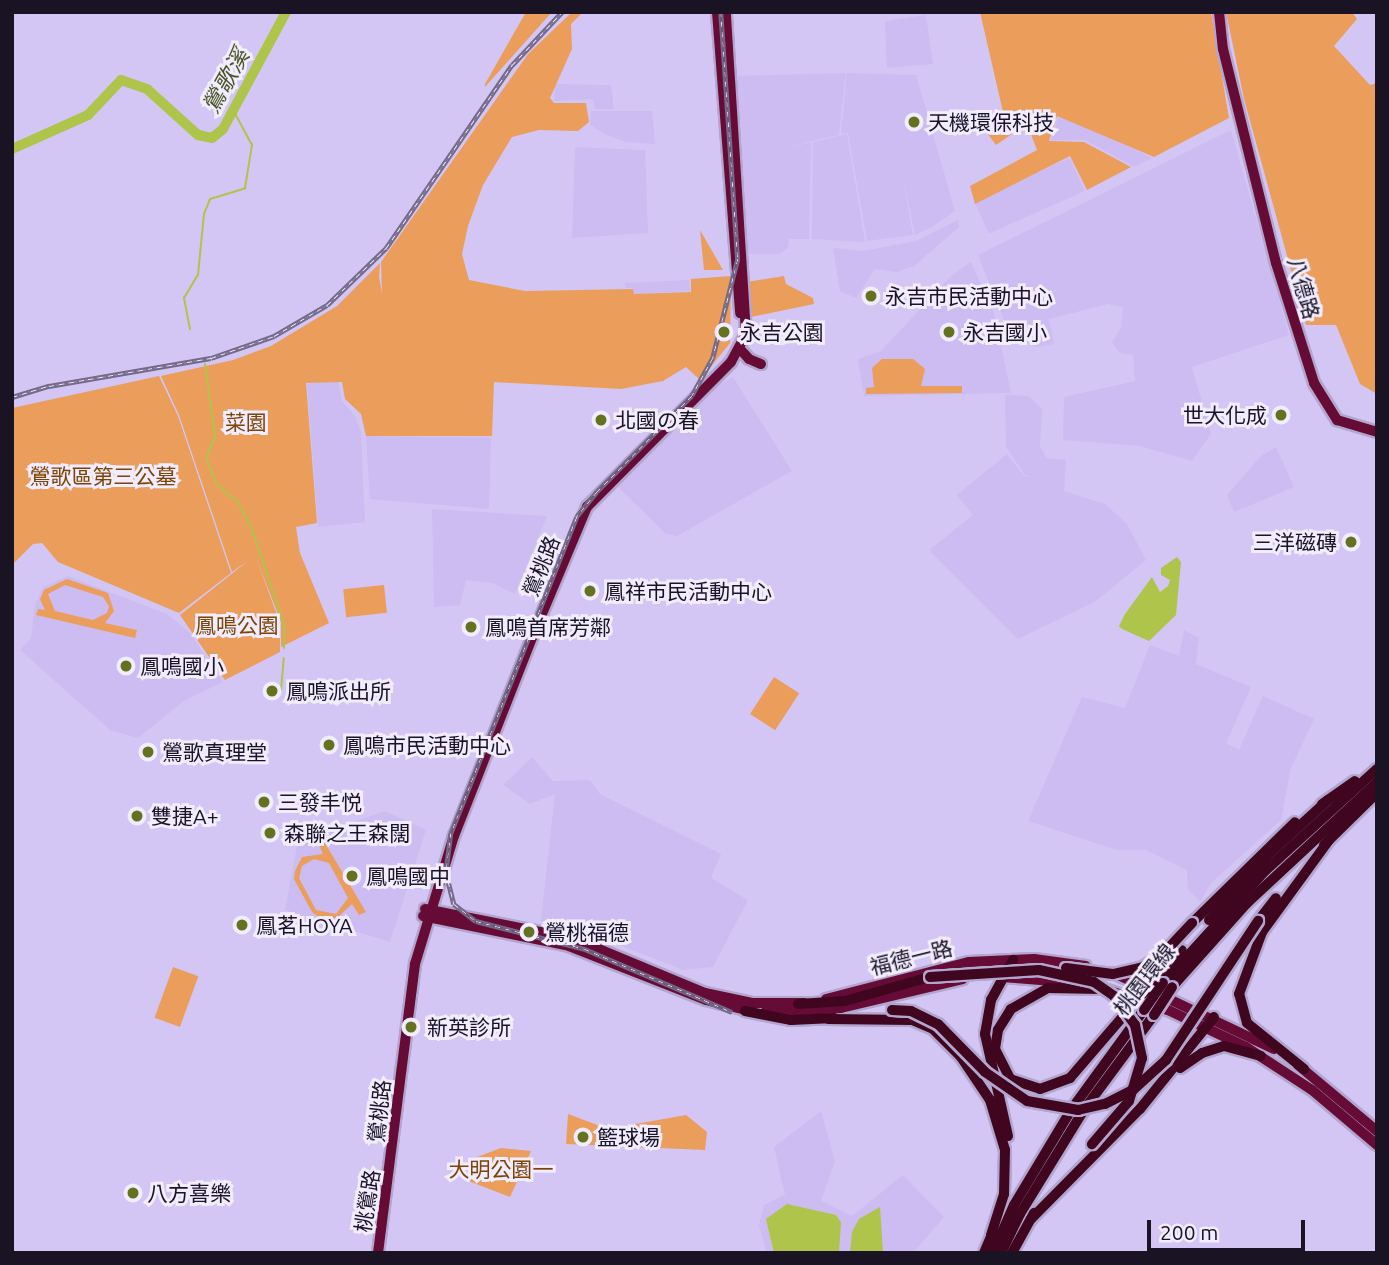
<!DOCTYPE html>
<html>
<head>
<meta charset="utf-8">
<style>
	body { margin:0 }
	#map { position:relative; width:1389px; height:1265px; overflow:hidden; background:#d4c6f4; font-family:Ubuntu,"Noto Sans TC","Noto Sans JP",sans-serif }
	div>[style] { position:absolute }
	.built>* { inset:0; background:#ccbcf1; transform-origin:0 0 }
	.green>* { inset:0; background:#eb9d5c; transform-origin:0 0 }
	.water>* { inset:0; background:#aec44a }
	.stream>* { height:2px; margin:-1px; padding:0 1px; transform-origin:1px; border-radius:1px; background:#aec44a }
	.river>* { height:10px; margin:-5px; padding:0 5px; transform-origin:5px; border-radius:5px; background:#aec44a }
	.roads { filter:drop-shadow(2px 0 #b2a6cf) drop-shadow(-2px 0 #b2a6cf) drop-shadow(0 2px #b2a6cf) drop-shadow(0 -2px #b2a6cf) }
	.major>* { height:10px; margin:-5px; padding:0 5px; transform-origin:5px; border-radius:5px; background:#660b36 }
	.highway>* { height:10px; margin:-5px; padding:0 5px; transform-origin:5px; border-radius:5px; background:#400620 }
	.rail>* { height:4.5px; margin-top:-2.25px; transform-origin:0; background:repeating-linear-gradient(90deg,#f1ecff 0 5px,#736988 0 10px); box-sizing:border-box; border-block:2px solid #736988 }
	.bridges { filter:drop-shadow(2px 0 #b2a6cf) drop-shadow(-2px 0 #b2a6cf) drop-shadow(0 2px #b2a6cf) drop-shadow(0 -2px #b2a6cf) }
	.highway-bridge>* { height:10px; margin:-5px; padding:0 5px; transform-origin:5px; border-radius:5px; background:#400620 }
	.dots>* { width:19px; height:19px; translate:-50% -50%; box-sizing:border-box; border:4px solid #f1ecff; border-radius:50% }
	span { translate:-50% -50%; white-space:nowrap; text-align:center; line-height:1.15; -webkit-text-stroke:6px #f1ecff; paint-order:stroke }
	.poi-label { font-size:21px; color:#191324 }
	.left { translate:0 -50%; text-align:left }
	.right { translate:-100% -50%; text-align:right }
	.street-label { font-size:21px; color:#191324 }
	.park-label { font-size:21px; color:#7f4300 }
	.water-label { font-size:23px; color:#4a5423; font-style:italic }
	.frame { position:absolute; inset:0; border:14px solid #191324; pointer-events:none }
	.scale { position:absolute; left:1147px; top:1220px; width:158px; height:32px; box-sizing:border-box; border:4px solid #191324; border-top:0; padding-left:9px; font-size:21px; line-height:24px; white-space:nowrap; color:#191324; -webkit-text-stroke:5px #f1ecff; paint-order:stroke }
</style>
</head>
<body>
<div id="map">
	<div class="built">
		<div style="clip-path:polygon(926px 15px,933px 64px,887px 68px,885px 21px)"></div>
		<div style="clip-path:polygon(846px 73px,839px 135px,811px 141px,779px 151px,811px 142px,809px 239px,789px 239px,788px 248px,779px 254px,742px 254px,736px 126px,745px 125px,736px 125px,734px 76px)"></div>
		<div style="clip-path:polygon(847px 73px,916px 75px,955px 211px,933px 226px,915px 235px,902px 174px,913px 235px,867px 241px,848px 133px,841px 134px)"></div>
		<div style="clip-path:polygon(555px 84px,611px 85px,614px 109px,595px 109px,593px 99px,554px 101px)"></div>
		<div style="clip-path:polygon(591px 111px,652px 111px,655px 144px,625px 142px,605px 134px,590px 125px)"></div>
		<div style="clip-path:polygon(1058px 117px,1088px 127px,1152px 158px,1134px 167px,1085px 140px,1051px 140px)"></div>
		<div style="clip-path:polygon(1231px 130px,1289px 335px,1192px 367px,1211px 434px,1192px 461px,1140px 446px,1063px 440px,1064px 397px,1135px 381px,1133px 355px,1120px 353px,1112px 342px,1121px 328px,1123px 307px,1108px 304px,1049px 319px,1054px 344px,1036px 347px,1022px 340px,1004px 320px,978px 255px)"></div>
		<div style="clip-path:polygon(847px 134px,865px 242px,812px 239px,813px 142px)"></div>
		<div style="clip-path:polygon(575px 147px,645px 150px,648px 233px,572px 238px)"></div>
		<div style="left:1070px;top:158px;width:36px;height:105px;rotate:66deg"></div>
		<div style="clip-path:polygon(958px 220px,959px 227px,914px 266px,897px 272px,875px 269px,856px 298px,840px 291px,833px 248px,863px 251px,916px 241px)"></div>
		<div style="clip-path:polygon(971px 262px,994px 313px,1011px 393px,864px 396px,858px 359px,881px 351px,951px 276px)"></div>
		<div style="clip-path:polygon(689px 280px,690px 291px,634px 294px,633px 288px,626px 288px,625px 283px)"></div>
		<div style="clip-path:polygon(733px 377px,792px 471px,677px 536px,666px 534px,614px 483px,704px 393px)"></div>
		<div style="clip-path:polygon(338px 380px,342px 401px,355px 416px,361px 432px,365px 522px,318px 527px,307px 384px)"></div>
		<div style="clip-path:polygon(1005px 395px,1029px 396px,1042px 409px,1040px 447px,1047px 458px,1066px 460px,1064px 491px,1105px 504px,1127px 524px,1146px 560px,1096px 601px,1018px 639px,929px 550px,973px 515px,957px 495px,1007px 454px,1024px 476px,1035px 478px,1025px 475px,1006px 447px)"></div>
		<div style="clip-path:polygon(366px 436px,491px 438px,489px 509px,370px 499px)"></div>
		<div style="clip-path:polygon(1276px 447px,1294px 487px,1234px 512px,1227px 495px,1261px 456px)"></div>
		<div style="clip-path:polygon(432px 509px,547px 516px,515px 594px,493px 583px,466px 580px,460px 605px,434px 607px)"></div>
		<div style="clip-path:polygon(68px 576px,167px 614px,190px 633px,223px 682px,185px 700px,138px 738px,110px 730px,20px 650px,31px 638px,35px 605px,43px 587px)"></div>
		<div style="clip-path:polygon(1184px 630px,1199px 638px,1196px 664px,1251px 687px,1226px 743px,1239px 750px,1263px 696px,1314px 719px,1291px 768px,1281px 820px,1211px 883px,1200px 902px,1188px 889px,1187px 870px,1146px 850px,1117px 850px,1028px 821px,1082px 697px,1125px 708px,1150px 645px,1179px 656px)"></div>
		<div style="clip-path:polygon(532px 757px,553px 781px,590px 780px,600px 794px,721px 854px,711px 878px,748px 900px,713px 967px,683px 970px,599px 937px,541px 921px,555px 794px,530px 804px,503px 785px)"></div>
		<div style="clip-path:polygon(385px 811px,426px 830px,390px 942px,285px 910px,298px 841px)"></div>
		<div style="clip-path:polygon(821px 1111px,835px 1161px,821px 1201px,852px 1216px,903px 1175px,944px 1217px,913px 1253px,767px 1253px,759px 1226px,764px 1205px,785px 1195px,774px 1147px)"></div>
	</div>
	<div class="green">
		<div style="clip-path:polygon(526px 12px,552px 12px,485px 87px,485px 84px)"></div>
		<div style="clip-path:polygon(572px 12px,583px 12px,571px 24px,572px 49px,550px 98px,554px 103px,586px 103px,589px 122px,578px 131px,539px 130px,512px 137px,483px 185px,468px 226px,462px 254px,469px 280px,525px 291px,633px 289px,634px 294px,691px 292px,691px 279px,731px 276px,730px 343px,700px 380px,686px 367px,663px 381px,621px 389px,494px 382px,492px 436px,366px 436px,361px 414px,345px 399px,342px 382px,306px 383px,317px 523px,296px 527px,300px 553px,329px 623px,281px 647px,281px 622px,255px 555px,280px 623px,280px 652px,225px 680px,180px 615px,249px 560px,232px 572px,179px 415px,161px 376px,233px 360px,271px 346px,337px 306px,380px 263px,379px 277px,382px 293px,381px 262px,528px 54px)"></div>
		<div style="clip-path:polygon(980px 12px,1211px 12px,1229px 118px,1154px 157px,1057px 116px,1049px 141px,1084px 142px,1131px 167px,1087px 190px,1070px 156px,975px 204px,970px 186px,1037px 150px,1027px 124px,996px 145px,981px 125px,1003px 112px)"></div>
		<div style="clip-path:polygon(1226px 12px,1352px 12px,1357px 19px,1334px 46px,1370px 85px,1377px 83px,1377px 394px,1360px 384px,1336px 325px,1306px 325px,1244px 99px)"></div>
		<div style="clip-path:polygon(700px 230px,723px 270px,704px 270px)"></div>
		<div style="clip-path:polygon(784px 276px,786px 284px,813px 298px,814px 304px,751px 317px,746px 282px)"></div>
		<div style="clip-path:polygon(882px 359px,913px 359px,925px 369px,921px 386px,962px 386px,962px 393px,866px 394px,866px 388px,874px 387px,872px 368px)"></div>
		<div style="clip-path:polygon(159px 376px,178px 416px,231px 573px,179px 613px,58px 562px,42px 543px,33px 544px,12px 565px,12px 408px)"></div>
		<div style="clip-path:polygon(evenodd,67px 579px,108px 593px,114px 611px,105px 623px,137px 630px,135px 638px,36px 615px,38px 609px,45px 610px,40px 599px,44px 590px,67px 579px,65px 585px,103px 597px,109px 606px,107px 613px,93px 620px,55px 611px,48px 594px,65px 585px)"></div>
		<div style="left:384px;top:585px;width:28px;height:41px;rotate:84deg"></div>
		<div style="left:774px;top:677px;width:30px;height:44px;rotate:33deg"></div>
		<div style="clip-path:polygon(evenodd,322px 838px,366px 912px,359px 915px,352px 904px,337px 918px,320px 918px,312px 912px,294px 879px,295px 871px,302px 857px,323px 854px,317px 841px,322px 838px,314px 859px,329px 863px,348px 898px,336px 914px,316px 910px,299px 878px,302px 866px,314px 859px)"></div>
		<div style="left:173px;top:967px;width:27px;height:54px;rotate:20deg"></div>
		<div style="clip-path:polygon(568px 1114px,608px 1129px,686px 1115px,707px 1132px,705px 1150px,566px 1144px)"></div>
		<div style="clip-path:polygon(501px 1148px,531px 1151px,510px 1197px,466px 1180px,477px 1157px)"></div>
	</div>
	<div class="water">
		<div style="clip-path:polygon(1177px 557px,1181px 562px,1176px 615px,1149px 641px,1122px 629px,1119px 626px,1125px 614px,1152px 577px,1160px 592px,1168px 586px,1170px 580px,1161px 575px,1161px 568px)"></div>
		<div style="clip-path:polygon(787px 1204px,836px 1215px,841px 1222px,839px 1253px,774px 1253px,766px 1219px)"></div>
		<div style="clip-path:polygon(880px 1207px,883px 1253px,850px 1253px,852px 1232px,859px 1219px)"></div>
	</div>
	<div class="stream">
		<div style="left:190px;top:329px;width:32px;rotate:-101deg"></div>
		<div style="left:184px;top:298px;width:27px;rotate:-59deg"></div>
		<div style="left:198px;top:275px;width:61px;rotate:-84.4deg"></div>
		<div style="left:204px;top:214px;width:16px;rotate:-68deg"></div>
		<div style="left:210px;top:199px;width:37px;rotate:-17deg"></div>
		<div style="left:245px;top:188px;width:44px;rotate:-80.8deg"></div>
		<div style="left:252px;top:145px;width:42px;rotate:-118.4deg"></div>
		<div style="left:205px;top:364px;width:74px;rotate:82.2deg"></div>
		<div style="left:215px;top:437px;width:23px;rotate:113deg"></div>
		<div style="left:206px;top:458px;width:29px;rotate:68deg"></div>
		<div style="left:217px;top:485px;width:27px;rotate:39deg"></div>
		<div style="left:238px;top:502px;width:31px;rotate:63deg"></div>
		<div style="left:252px;top:530px;width:100px;rotate:71.4deg"></div>
		<div style="left:284px;top:625px;width:23px;rotate:90deg"></div>
		<div style="left:281px;top:690px;width:32px;rotate:-85deg"></div>
	</div>
	<div class="river">
		<div style="left:12px;top:149px;width:83px;rotate:-24.1deg"></div>
		<div style="left:88px;top:115px;width:48px;rotate:-46.7deg"></div>
		<div style="left:121px;top:80px;width:28px;rotate:19deg"></div>
		<div style="left:147px;top:89px;width:69px;rotate:42deg"></div>
		<div style="left:198px;top:135px;width:14px;rotate:12deg"></div>
		<div style="left:212px;top:138px;width:14px;rotate:-39deg"></div>
		<div style="left:223px;top:129px;width:133px;rotate:-61.7deg"></div>
	</div>
	<div class="roads">
		<div class="major">
			<div style="left:717px;top:12px;width:302px;rotate:85.6deg"></div>
			<div style="left:1219px;top:12px;width:37px;rotate:84deg"></div>
			<div style="left:1223px;top:49px;width:220px;rotate:76.1deg"></div>
			<div style="left:1276px;top:263px;width:126px;rotate:72.4deg"></div>
			<div style="left:1314px;top:383px;width:44px;rotate:58.1deg"></div>
			<div style="left:1337px;top:420px;width:42px;rotate:16.7deg"></div>
			<div style="left:740px;top:349px;width:13px;rotate:48deg"></div>
			<div style="left:749px;top:359px;width:13px;rotate:23deg"></div>
			<div style="left:425px;top:909px;width:153px;rotate:11.3deg"></div>
			<div style="left:575px;top:939px;width:141px;rotate:22.6deg"></div>
			<div style="left:705px;top:993px;width:48px;rotate:12deg"></div>
			<div style="left:752px;top:1003px;width:52px"></div>
			<div style="left:423px;top:916px;width:149px;rotate:11.6deg"></div>
			<div style="left:569px;top:946px;width:147px;rotate:21.5deg"></div>
			<div style="left:706px;top:1000px;width:45px;rotate:14deg"></div>
			<div style="left:1114px;top:973px;width:177px;rotate:25.4deg"></div>
			<div style="left:1003px;top:977px;width:75px;rotate:4.6deg"></div>
			<div style="left:1107px;top:990px;width:64px;rotate:18.2deg"></div>
			<div style="left:1168px;top:1010px;width:86px;rotate:25.4deg"></div>
			<div style="left:1246px;top:1047px;width:79px;rotate:33.1deg"></div>
			<div style="left:1312px;top:1090px;width:85px;rotate:40.2deg"></div>
			<div style="left:826px;top:999px;width:148px;rotate:-14.5deg"></div>
			<div style="left:969px;top:962px;width:65px;rotate:-2.6deg"></div>
			<div style="left:1034px;top:959px;width:52px;rotate:7.7deg"></div>
			<div style="left:765px;top:1012px;width:76px;rotate:-3deg"></div>
			<div style="left:841px;top:1008px;width:125px;rotate:-13.4deg"></div>
			<div style="left:1298px;top:1065px;width:103px;rotate:39.9deg"></div>
			<div style="left:378px;top:1253px;width:291px;rotate:-82.7deg"></div>
			<div style="left:415px;top:964px;width:134px;rotate:-73.1deg"></div>
			<div style="left:454px;top:836px;width:218px;rotate:-68.5deg"></div>
			<div style="left:534px;top:633px;width:137px;rotate:-67.2deg"></div>
			<div style="left:587px;top:507px;width:204px;rotate:-45.2deg"></div>
			<div style="left:731px;top:362px;width:32px;rotate:-62deg"></div>
			<div style="left:746px;top:334px;width:323px;rotate:-93.6deg"></div>
		</div>
		<div class="highway">
			<div style="left:1322px;top:804px;width:40px;rotate:-34.9deg"></div>
			<div style="left:1324px;top:845px;width:74px;rotate:-44.5deg"></div>
			<div style="left:1209px;top:920px;width:91px;rotate:-47.7deg"></div>
			<div style="left:1270px;top:853px;width:79px;rotate:-42.4deg"></div>
			<div style="left:1258px;top:921px;width:29px;rotate:-52deg"></div>
			<div style="left:1192px;top:923px;width:144px;rotate:-44.4deg"></div>
			<div style="left:1163px;top:983px;width:153px;rotate:-47.7deg"></div>
			<div style="left:1266px;top:870px;width:150px;rotate:-42.3deg"></div>
			<div style="left:1152px;top:984px;width:45px;rotate:-48.6deg"></div>
			<div style="left:1172px;top:987px;width:113px;rotate:-48.2deg"></div>
			<div style="left:1247px;top:903px;width:178px;rotate:-42.9deg"></div>
			<div style="left:1100px;top:989px;width:52px;rotate:-178.9deg"></div>
			<div style="left:1048px;top:988px;width:43px;rotate:150.4deg"></div>
			<div style="left:1011px;top:1009px;width:25px;rotate:122deg"></div>
			<div style="left:998px;top:1030px;width:19px;rotate:99deg"></div>
			<div style="left:995px;top:1049px;width:34px;rotate:63deg"></div>
			<div style="left:1010px;top:1079px;width:32px;rotate:18deg"></div>
			<div style="left:1040px;top:1089px;width:32px;rotate:-20deg"></div>
			<div style="left:1070px;top:1078px;width:94px;rotate:-49.3deg"></div>
			<div style="left:798px;top:1004px;width:47px;rotate:-3.7deg"></div>
			<div style="left:845px;top:1001px;width:88px;rotate:-15.8deg"></div>
			<div style="left:745px;top:1011px;width:47px;rotate:11.1deg"></div>
			<div style="left:791px;top:1020px;width:43px;rotate:-2.7deg"></div>
			<div style="left:828px;top:1019px;width:84px;rotate:0.7deg"></div>
			<div style="left:912px;top:1020px;width:23px;rotate:23deg"></div>
			<div style="left:933px;top:1029px;width:40px;rotate:45deg"></div>
			<div style="left:961px;top:1057px;width:52px;rotate:56deg"></div>
			<div style="left:990px;top:1100px;width:52px;rotate:73.3deg"></div>
			<div style="left:1005px;top:1150px;width:44px;rotate:91.3deg"></div>
			<div style="left:1004px;top:1194px;width:43px;rotate:107.6deg"></div>
			<div style="left:1180px;top:1068px;width:27px;rotate:-34deg"></div>
			<div style="left:1202px;top:1053px;width:23px;rotate:-18deg"></div>
			<div style="left:1224px;top:1046px;width:38px;rotate:15deg"></div>
			<div style="left:1304px;top:1069px;width:73px;rotate:-141.1deg"></div>
			<div style="left:1247px;top:1023px;width:30px;rotate:-105deg"></div>
			<div style="left:1239px;top:994px;width:66px;rotate:-69.6deg"></div>
			<div style="left:1262px;top:932px;width:114px;rotate:-53.9deg"></div>
			<div style="left:1008px;top:1136px;width:105px;rotate:-102.7deg"></div>
			<div style="left:985px;top:1034px;width:35px;rotate:-80deg"></div>
			<div style="left:991px;top:1000px;width:46px;rotate:-61.2deg"></div>
			<div style="left:1031px;top:1219px;width:155px;rotate:-45.3deg"></div>
			<div style="left:1140px;top:1109px;width:118px;rotate:-51.2deg"></div>
			<div style="left:984px;top:1253px;width:25px;rotate:-67deg"></div>
			<div style="left:993px;top:1253px;width:52px;rotate:-66.4deg"></div>
			<div style="left:1014px;top:1205px;width:111px;rotate:-59deg"></div>
			<div style="left:1071px;top:1110px;width:124px;rotate:-53.9deg"></div>
			<div style="left:1001px;top:1253px;width:43px;rotate:-64deg"></div>
			<div style="left:1020px;top:1214px;width:121px;rotate:-58.5deg"></div>
			<div style="left:1083px;top:1111px;width:119px;rotate:-53.5deg"></div>
			<div style="left:1012px;top:1253px;width:46px;rotate:-61.2deg"></div>
		</div>
	</div>
	<div class="rail">
		<div style="left:721px;top:12px;width:248px;rotate:86.1deg"></div>
		<div style="left:738px;top:259px;width:102px;rotate:104.2deg"></div>
		<div style="left:713px;top:358px;width:43px;rotate:118.9deg"></div>
		<div style="left:692px;top:396px;width:135px;rotate:134.7deg"></div>
		<div style="left:597px;top:492px;width:32px;rotate:129deg"></div>
		<div style="left:577px;top:517px;width:340px;rotate:111.7deg"></div>
		<div style="left:451px;top:833px;width:39px;rotate:97deg"></div>
		<div style="left:446px;top:872px;width:33px;rotate:76deg"></div>
		<div style="left:454px;top:904px;width:28px;rotate:38deg"></div>
		<div style="left:476px;top:921px;width:113px;rotate:14.4deg"></div>
		<div style="left:585px;top:949px;width:160px;rotate:23.2deg"></div>
		<div style="left:12px;top:397px;width:39px;rotate:-17deg"></div>
		<div style="left:49px;top:386px;width:164px;rotate:-9.8deg"></div>
		<div style="left:211px;top:358px;width:67px;rotate:-19.2deg"></div>
		<div style="left:274px;top:336px;width:61px;rotate:-30.3deg"></div>
		<div style="left:327px;top:305px;width:82px;rotate:-44deg"></div>
		<div style="left:386px;top:248px;width:222px;rotate:-55.5deg"></div>
		<div style="left:512px;top:65px;width:73px;rotate:-46.7deg"></div>
	</div>
	<div class="bridges">
		<div class="highway-bridge">
			<div style="left:1066px;top:968px;width:47px;rotate:7.3deg"></div>
			<div style="left:1113px;top:974px;width:31px;rotate:-13deg"></div>
			<div style="left:1143px;top:967px;width:22px;rotate:-32deg"></div>
			<div style="left:1162px;top:955px;width:44px;rotate:-46.8deg"></div>
			<div style="left:930px;top:977px;width:109px;rotate:-3.7deg"></div>
			<div style="left:1039px;top:970px;width:56px;rotate:12.3deg"></div>
			<div style="left:1094px;top:982px;width:24px;rotate:35deg"></div>
			<div style="left:1114px;top:996px;width:36px;rotate:54deg"></div>
			<div style="left:1135px;top:1025px;width:34px;rotate:78deg"></div>
			<div style="left:1142px;top:1058px;width:45px;rotate:106.8deg"></div>
			<div style="left:1129px;top:1101px;width:57px;rotate:130.7deg"></div>
			<div style="left:1133px;top:1004px;width:28px;rotate:-46deg"></div>
			<div style="left:892px;top:1010px;width:19px;rotate:3deg"></div>
			<div style="left:911px;top:1011px;width:30px;rotate:26deg"></div>
			<div style="left:938px;top:1024px;width:67px;rotate:45.6deg"></div>
			<div style="left:985px;top:1072px;width:51px;rotate:34.6deg"></div>
			<div style="left:1027px;top:1101px;width:52px;rotate:10deg"></div>
			<div style="left:1078px;top:1110px;width:28px;rotate:-13deg"></div>
			<div style="left:1105px;top:1104px;width:31px;rotate:-27deg"></div>
			<div style="left:1133px;top:1090px;width:45px;rotate:-42.3deg"></div>
			<div style="left:1166px;top:1060px;width:167px;rotate:-56.5deg"></div>
			<div style="left:1144px;top:1010px;width:33px;rotate:-55deg"></div>
			<div style="left:1154px;top:1015px;width:33px;rotate:-57deg"></div>
		</div>
	</div>
	<div class="dots">
		<div style="left:914px;top:122px;background:#64721e"></div>
		<div style="left:871px;top:296px;background:#64721e"></div>
		<div style="left:724px;top:332px;background:#64721e"></div>
		<div style="left:949px;top:332px;background:#64721e"></div>
		<div style="left:1281px;top:415px;background:#64721e"></div>
		<div style="left:601px;top:420px;background:#64721e"></div>
		<div style="left:1351px;top:542px;background:#64721e"></div>
		<div style="left:590px;top:591px;background:#64721e"></div>
		<div style="left:471px;top:627px;background:#64721e"></div>
		<div style="left:126px;top:666px;background:#64721e"></div>
		<div style="left:272px;top:691px;background:#64721e"></div>
		<div style="left:329px;top:745px;background:#64721e"></div>
		<div style="left:148px;top:752px;background:#64721e"></div>
		<div style="left:264px;top:802px;background:#64721e"></div>
		<div style="left:137px;top:816px;background:#64721e"></div>
		<div style="left:270px;top:833px;background:#64721e"></div>
		<div style="left:352px;top:876px;background:#64721e"></div>
		<div style="left:242px;top:925px;background:#64721e"></div>
		<div style="left:529px;top:932px;background:#64721e"></div>
		<div style="left:411px;top:1027px;background:#64721e"></div>
		<div style="left:583px;top:1137px;background:#64721e"></div>
		<div style="left:133px;top:1193px;background:#64721e"></div>
	</div>
	<div class="poi-label">
		<span class="left" style="left:928px;top:122px">天機環保科技</span>
		<span class="left" style="left:885px;top:296px">永吉市民活動中心</span>
		<span class="left" style="left:740px;top:332px">永吉公園</span>
		<span class="left" style="left:963px;top:332px">永吉國小</span>
		<span class="right" style="left:1267px;top:415px">世大化成</span>
		<span class="left" style="left:615px;top:420px">北國の春</span>
		<span class="right" style="left:1337px;top:542px">三洋磁磚</span>
		<span class="left" style="left:604px;top:591px">鳳祥市民活動中心</span>
		<span class="left" style="left:485px;top:627px">鳳鳴首席芳鄰</span>
		<span class="left" style="left:140px;top:666px">鳳鳴國小</span>
		<span class="left" style="left:286px;top:691px">鳳鳴派出所</span>
		<span class="left" style="left:343px;top:745px">鳳鳴市民活動中心</span>
		<span class="left" style="left:162px;top:752px">鶯歌真理堂</span>
		<span class="left" style="left:278px;top:802px">三發丰悦</span>
		<span class="left" style="left:151px;top:816px">雙捷A+</span>
		<span class="left" style="left:284px;top:833px">森聯之王森闊</span>
		<span class="left" style="left:366px;top:876px">鳳鳴國中</span>
		<span class="left" style="left:256px;top:925px">鳳茗HOYA</span>
		<span class="left" style="left:545px;top:932px">鶯桃福德</span>
		<span class="left" style="left:427px;top:1027px">新英診所</span>
		<span class="left" style="left:597px;top:1137px">籃球場</span>
		<span class="left" style="left:147px;top:1193px">八方喜樂</span>
	</div>
	<div class="street-label">
		<span style="left:1304px;top:288px;rotate:74deg">八德路</span>
		<span style="left:541px;top:566px;rotate:-68deg">鶯桃路</span>
		<span style="left:911px;top:957px;rotate:-14deg">福德一路</span>
		<span style="left:1144px;top:979px;rotate:-52deg">桃園環線</span>
		<span style="left:379px;top:1111px;rotate:-84deg">鶯桃路</span>
		<span style="left:367px;top:1201px;rotate:-81deg">桃鶯路</span>
	</div>
	<div class="park-label">
		<span style="left:246px;top:422px">菜園</span>
		<span style="left:103px;top:476px">鶯歌區第三公墓</span>
		<span style="left:237px;top:625px">鳳鳴公園</span>
		<span style="left:501px;top:1169px">大明公園一</span>
	</div>
	<div class="water-label">
		<span style="left:226px;top:81px;rotate:-61deg">鶯歌溪</span>
	</div>
	<div class="frame"></div>
	<div class="scale">200 m</div>
</div>
</body>
</html>
